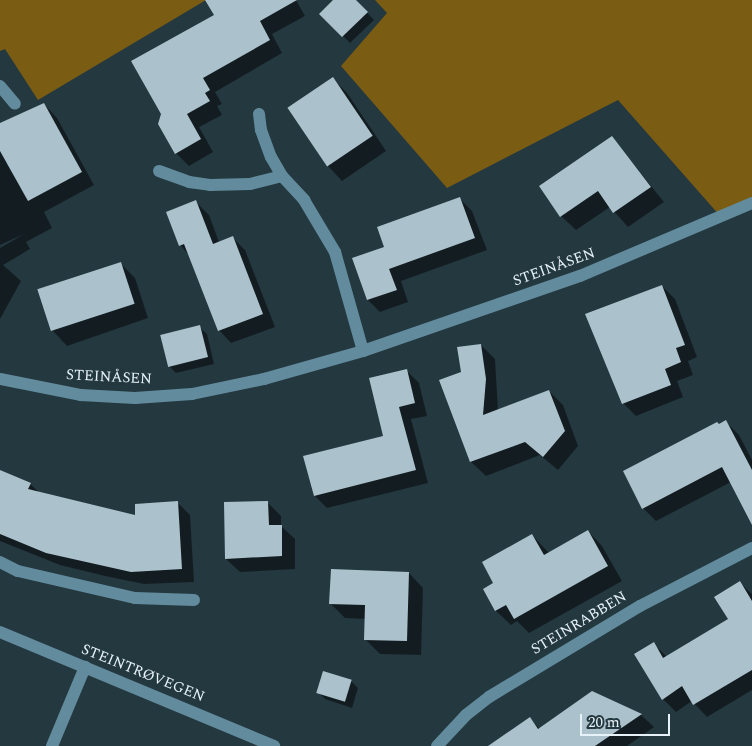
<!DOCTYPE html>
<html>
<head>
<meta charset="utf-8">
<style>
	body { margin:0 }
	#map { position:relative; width:752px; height:746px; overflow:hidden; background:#24383f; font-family:Spectral,serif }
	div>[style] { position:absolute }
	.forest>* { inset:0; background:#7b5c13 }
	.shadow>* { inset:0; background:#0007 }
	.building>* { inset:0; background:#abc2cc; transform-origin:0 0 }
	.minor>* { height:12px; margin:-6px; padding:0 6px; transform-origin:6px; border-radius:6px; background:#628c9d }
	span { translate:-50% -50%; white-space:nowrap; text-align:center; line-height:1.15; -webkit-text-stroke:5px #24383f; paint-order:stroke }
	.street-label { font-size:15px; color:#e6f2f8 }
	.scale { position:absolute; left:580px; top:714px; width:90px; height:22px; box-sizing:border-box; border:2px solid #e6f2f8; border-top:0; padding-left:6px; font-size:15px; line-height:18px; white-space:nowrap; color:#e6f2f8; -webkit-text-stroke:4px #24383f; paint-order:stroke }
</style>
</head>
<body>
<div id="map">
	<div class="forest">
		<div style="clip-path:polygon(0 0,206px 0,38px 100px,5px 49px,0 51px)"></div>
		<div style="clip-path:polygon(375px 0,752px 0,752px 203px,721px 217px,618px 100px,447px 188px,341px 66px,387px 13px)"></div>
	</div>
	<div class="shadow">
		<div style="clip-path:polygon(224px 0,296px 0,305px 16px,272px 34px,282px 53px,215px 92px,222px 104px,217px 106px,222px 115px,199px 127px,213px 152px,189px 166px,176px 153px,215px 15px)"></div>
		<div style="clip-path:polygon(335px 0,355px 0,374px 20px,350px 43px,321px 14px)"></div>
		<div style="clip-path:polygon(333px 79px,347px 93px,386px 151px,342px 181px,328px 166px)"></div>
		<div style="clip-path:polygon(44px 104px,57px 118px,94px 185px,44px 212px,52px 228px,26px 242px,30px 249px,3px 265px,21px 281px,0 319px,0 248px,24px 234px,0 245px,0 125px)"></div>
		<div style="clip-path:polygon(612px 138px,664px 202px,628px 227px,610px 207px,576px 230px,561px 216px)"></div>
		<div style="clip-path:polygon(460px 199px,472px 211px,487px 250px,401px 281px,408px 302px,380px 312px,368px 300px,353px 259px,386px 248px)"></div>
		<div style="clip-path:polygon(196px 202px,209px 215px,219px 242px,232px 237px,245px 250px,275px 327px,231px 343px,219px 330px,190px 256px,180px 245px)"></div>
		<div style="clip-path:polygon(120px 263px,135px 278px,148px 318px,67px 346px,53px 331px)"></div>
		<div style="clip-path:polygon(662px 286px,675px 299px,697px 357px,688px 361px,693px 375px,677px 381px,683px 397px,636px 416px,623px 403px)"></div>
		<div style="clip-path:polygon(199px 327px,207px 334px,214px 364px,176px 373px,169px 366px)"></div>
		<div style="clip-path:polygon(481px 345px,495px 359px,498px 411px,549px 391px,563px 405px,578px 446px,558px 470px,540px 455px,486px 476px,471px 462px,441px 381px,462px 373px)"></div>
		<div style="clip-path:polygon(406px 370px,419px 383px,427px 416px,411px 419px,428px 483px,327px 508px,315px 496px,385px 437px)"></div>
		<div style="clip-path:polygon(726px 422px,739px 435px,752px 460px,752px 513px,731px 482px,656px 521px,643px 508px,719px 425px)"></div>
		<div style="clip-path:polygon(0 471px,30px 484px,40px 493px,137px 516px,177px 502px,190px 515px,194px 582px,144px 584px,105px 576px,60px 565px,0 541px)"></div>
		<div style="clip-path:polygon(267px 502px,281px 516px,281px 526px,295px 539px,295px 569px,240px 572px,226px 559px)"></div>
		<div style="clip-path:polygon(588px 531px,602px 546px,622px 581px,529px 633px,517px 621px,511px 625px,496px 611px,484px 589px,495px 583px,532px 535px,549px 553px)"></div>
		<div style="clip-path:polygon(409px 573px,423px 588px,421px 655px,380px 654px,366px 640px,366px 619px,345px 618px,331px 604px)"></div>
		<div style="clip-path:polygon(740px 583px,752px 594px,752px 690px,707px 717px,692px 701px,676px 712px,663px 699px,654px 644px,667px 657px,729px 620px)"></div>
		<div style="clip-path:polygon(351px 681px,358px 688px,352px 708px,325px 699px,318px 692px)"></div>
		<div style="clip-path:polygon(592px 692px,641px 715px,654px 727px,627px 746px,490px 746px,529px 718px,540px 729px)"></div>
	</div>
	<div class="building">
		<div style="clip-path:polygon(205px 0,297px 0,260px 21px,270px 40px,203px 78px,210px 90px,205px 93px,210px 101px,187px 114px,201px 139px,175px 154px,158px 124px,161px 114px,131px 61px,214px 15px)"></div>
		<div style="clip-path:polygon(333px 0,356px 0,368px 12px,342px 37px,319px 14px)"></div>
		<div style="left:333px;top:77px;width:71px;height:55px;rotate:56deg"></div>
		<div style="clip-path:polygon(44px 103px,82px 172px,28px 201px,0 151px,0 123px)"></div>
		<div style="clip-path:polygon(612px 136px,651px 187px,613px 213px,598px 191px,560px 217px,539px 186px)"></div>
		<div style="clip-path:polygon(460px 197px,475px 238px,389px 269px,397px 290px,367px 300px,352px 258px,384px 247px,377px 227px)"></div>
		<div style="clip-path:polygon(196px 200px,213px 244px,233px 236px,263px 314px,218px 331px,184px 244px,179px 246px,166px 212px)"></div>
		<div style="left:121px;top:262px;width:44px;height:88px;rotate:72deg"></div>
		<div style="clip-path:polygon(662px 285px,685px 345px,676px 348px,681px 362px,665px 369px,671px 385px,622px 404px,585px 314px)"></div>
		<div style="left:200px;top:325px;width:33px;height:41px;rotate:76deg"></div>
		<div style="clip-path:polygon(481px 344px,486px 379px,483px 415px,549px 390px,565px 431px,543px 457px,525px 442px,470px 462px,439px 380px,461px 372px,457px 347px)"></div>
		<div style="clip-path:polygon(407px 369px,415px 403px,399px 407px,416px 470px,314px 496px,303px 456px,383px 436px,369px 378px)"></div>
		<div style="clip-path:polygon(726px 420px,752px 470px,752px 525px,722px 467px,642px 509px,623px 471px,717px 422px,719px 424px)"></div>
		<div style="clip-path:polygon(0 470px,31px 483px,28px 489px,135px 515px,135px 504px,178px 501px,182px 569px,131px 572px,46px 553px,0 534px)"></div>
		<div style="clip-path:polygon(268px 501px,269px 525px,282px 525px,282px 556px,225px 559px,224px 502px)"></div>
		<div style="clip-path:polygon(588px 530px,608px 566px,514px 619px,506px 605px,495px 611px,483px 589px,493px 583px,482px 562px,532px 534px,544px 555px)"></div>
		<div style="clip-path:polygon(331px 569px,409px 572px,407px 641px,364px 640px,365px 605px,329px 604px)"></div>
		<div style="clip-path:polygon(740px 581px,752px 601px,752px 670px,693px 705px,682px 686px,662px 700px,634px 654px,654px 642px,663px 658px,728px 619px,714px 597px)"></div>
		<div style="left:323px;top:671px;width:30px;height:23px;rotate:17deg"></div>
		<div style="clip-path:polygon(592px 691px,642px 714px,595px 746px,488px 746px,530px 717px,538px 729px)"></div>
	</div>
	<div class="minor">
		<div style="left:0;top:86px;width:23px;rotate:50deg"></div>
		<div style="left:259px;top:114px;width:16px;rotate:83deg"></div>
		<div style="left:261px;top:130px;width:29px;rotate:70deg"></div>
		<div style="left:271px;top:157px;width:22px;rotate:60deg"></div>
		<div style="left:282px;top:176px;width:33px;rotate:47deg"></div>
		<div style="left:304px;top:200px;width:61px;rotate:59.2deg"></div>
		<div style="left:335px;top:252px;width:103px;rotate:74.2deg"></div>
		<div style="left:159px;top:171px;width:32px;rotate:20deg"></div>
		<div style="left:189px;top:182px;width:21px;rotate:8deg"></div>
		<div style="left:210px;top:185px;width:40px;rotate:-1.4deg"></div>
		<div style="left:250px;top:184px;width:33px;rotate:-14deg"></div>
		<div style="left:0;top:379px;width:83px;rotate:11.2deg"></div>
		<div style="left:81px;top:395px;width:54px;rotate:3.2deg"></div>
		<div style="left:135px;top:398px;width:57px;rotate:-4deg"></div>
		<div style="left:192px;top:394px;width:74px;rotate:-11.8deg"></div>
		<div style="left:264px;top:379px;width:103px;rotate:-15.8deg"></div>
		<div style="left:363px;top:351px;width:230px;rotate:-19.1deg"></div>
		<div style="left:580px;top:276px;width:187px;rotate:-23deg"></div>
		<div style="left:0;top:562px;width:20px;rotate:27deg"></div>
		<div style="left:18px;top:571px;width:120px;rotate:13deg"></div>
		<div style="left:135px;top:598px;width:59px;rotate:1.9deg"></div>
		<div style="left:0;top:632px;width:297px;rotate:22.6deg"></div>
		<div style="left:52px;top:746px;width:86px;rotate:-67.3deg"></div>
		<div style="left:437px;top:746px;width:42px;rotate:-46.9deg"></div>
		<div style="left:466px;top:715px;width:29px;rotate:-38deg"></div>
		<div style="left:489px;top:697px;width:176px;rotate:-31.1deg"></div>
		<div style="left:640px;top:606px;width:126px;rotate:-27.4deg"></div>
	</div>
	<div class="street-label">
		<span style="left:554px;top:267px;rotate:-20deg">STEINÅSEN</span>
		<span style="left:109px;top:377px;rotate:3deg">STEINÅSEN</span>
		<span style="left:579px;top:623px;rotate:-31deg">STEINRABBEN</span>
		<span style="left:143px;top:673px;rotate:22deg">STEINTRØVEGEN</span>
	</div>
	<div class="scale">20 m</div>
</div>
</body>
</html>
